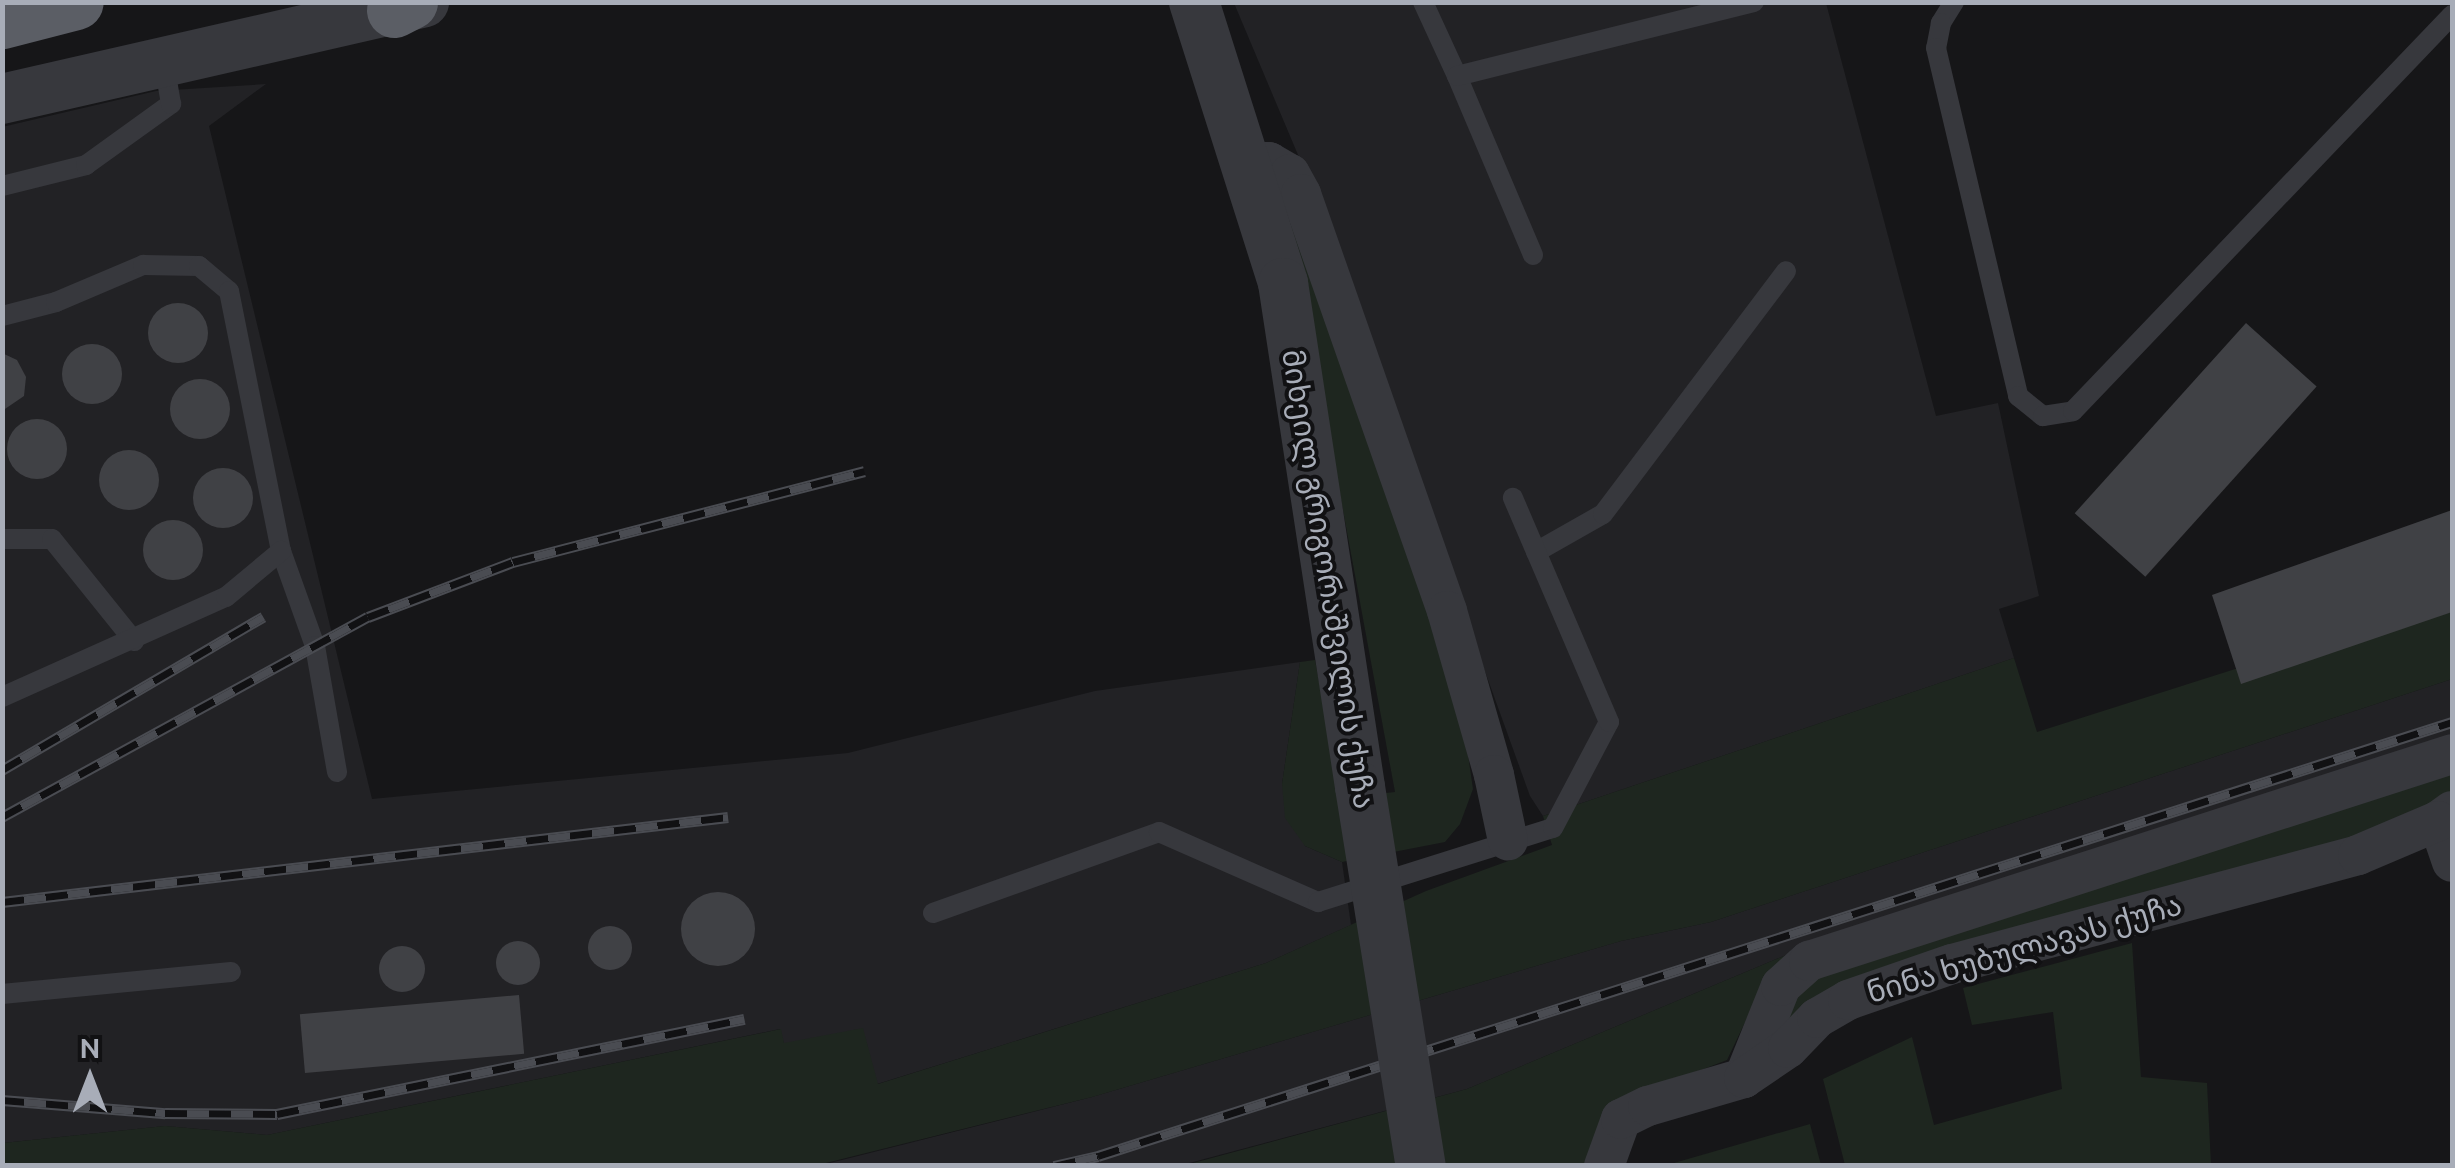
<!DOCTYPE html>
<html>
<head>
<meta charset="utf-8">
<style>
	body { margin:0 }
	#map { position:relative; width:2455px; height:1168px; overflow:hidden; background:#161618; font-family:Ubuntu,"Noto Sans Georgian",sans-serif }
	div>[style] { position:absolute }
	.built>* { inset:0; background:#222225 }
	.green>* { inset:0; background:#1e261f }
	.building>* { inset:0; background:#404145; transform-origin:0 0 }
	.round { border-radius:50% }
	.service>* { height:20px; margin:-10px; padding:0 10px; transform-origin:10px; border-radius:10px; background:#37383d }
	.minor>* { height:40px; margin:-20px; padding:0 20px; transform-origin:20px; border-radius:20px; background:#37383d }
	.tertiary>* { height:50px; margin:-25px; padding:0 25px; transform-origin:25px; border-radius:25px; background:#37383d }
	.trunk>* { height:55px; margin:-27.5px; padding:0 27.5px; transform-origin:27.5px; border-radius:27.5px; background:#5b5e65 }
	.rail>* { height:11px; margin-top:-5.5px; transform-origin:0; background:repeating-linear-gradient(90deg,#111113 0 22px,#4a4c52 0 44px); box-sizing:border-box; border-block:2px solid #4a4c52 }
	.tertiary-bridge>* { height:50px; margin:-25px; padding:0 25px; transform-origin:25px; border-radius:25px; background:#37383d }
	span { translate:-50% -50%; white-space:nowrap; text-align:center; line-height:1.15; -webkit-text-stroke:8px #111113; paint-order:stroke }
	.street-label { font-size:30px; color:#a8adb8 }
	.frame { position:absolute; inset:0; border:5px solid #a8adb8; pointer-events:none }
	.north { position:absolute; left:40px; top:1028px; width:100px; height:100px; -webkit-text-stroke:8px #111113; paint-order:stroke; rotate:0deg; font-size:28px; font-weight:700; line-height:40px; text-align:center; color:#a8adb8 }
	.north::after { content:''; display:block; margin:auto; width:35px; height:45px; background:#a8adb8; clip-path:polygon(50% 0,100% 100%,50% 72%,0 100%) }
</style>
</head>
<body>
<div id="map">
	<div class="built">
		<div style="clip-path:polygon(1234px 3px,1826px 3px,1936px 416px,1998px 403px,2039px 596px,1999px 609px,2014px 658px,1543px 816px,1530px 796px,1301px 162px)"></div>
		<div style="clip-path:polygon(266px 84px,209px 126px,372px 799px,848px 753px,1095px 691px,1300px 662px,1282px 784px,1305px 846px,1342px 862px,1351px 925px,1266px 963px,877px 1084px,784px 1044px,780px 1029px,267px 1135px,165px 1126px,3px 1143px,2px 127px,156px 91px)"></div>
		<div style="clip-path:polygon(2452px 679px,2452px 737px,1791px 953px,1467px 1089px,1182px 1165px,818px 1166px,1092px 1097px,1621px 941px,1711px 922px)"></div>
	</div>
	<div class="green">
		<div style="clip-path:polygon(1288px 212px,1299px 214px,1463px 720px,1473px 789px,1460px 824px,1445px 842px,1342px 862px,1305px 846px,1285px 818px,1282px 784px,1300px 662px,1315px 660px,1340px 798px,1395px 792px)"></div>
		<div style="clip-path:polygon(2452px 600px,2452px 679px,1711px 922px,1621px 941px,1092px 1097px,818px 1165px,3px 1166px,3px 1143px,165px 1126px,267px 1135px,781px 1029px,784px 1043px,863px 1028px,878px 1084px,1266px 963px,1426px 891px,1552px 845px,1543px 816px,2014px 658px,2037px 732px)"></div>
		<div style="clip-path:polygon(2452px 766px,2452px 794px,2398px 825px,1790px 1031px,1785px 1003px,1816px 975px)"></div>
		<div style="clip-path:polygon(2132px 943px,2141px 1077px,2207px 1083px,2211px 1165px,1845px 1165px,1823px 1079px,1912px 1037px,1934px 1125px,2062px 1089px,2053px 1012px,1972px 1025px,1963px 988px)"></div>
		<div style="clip-path:polygon(1791px 953px,1759px 993px,1727px 1060px,1639px 1094px,1604px 1116px,1585px 1165px,1182px 1166px,1467px 1089px)"></div>
		<div style="clip-path:polygon(1810px 1124px,1821px 1165px,1667px 1165px)"></div>
	</div>
	<div class="building">
		<div class="round" style="left:148px;top:303px;width:60px;height:60px"></div>
		<div style="left:2246px;top:323px;width:95px;height:256px;rotate:42deg"></div>
		<div class="round" style="left:62px;top:344px;width:60px;height:60px"></div>
		<div style="clip-path:polygon(2px 353px,17px 360px,26px 377px,24px 396px,2px 411px)"></div>
		<div class="round" style="left:170px;top:379px;width:60px;height:60px"></div>
		<div class="round" style="left:7px;top:419px;width:60px;height:60px"></div>
		<div class="round" style="left:99px;top:450px;width:60px;height:60px"></div>
		<div class="round" style="left:193px;top:468px;width:60px;height:60px"></div>
		<div style="clip-path:polygon(2452px 510px,2452px 612px,2241px 684px,2212px 595px)"></div>
		<div class="round" style="left:143px;top:520px;width:60px;height:60px"></div>
		<div class="round" style="left:681px;top:892px;width:74px;height:74px"></div>
		<div class="round" style="left:588px;top:926px;width:44px;height:44px"></div>
		<div class="round" style="left:496px;top:941px;width:44px;height:44px"></div>
		<div class="round" style="left:379px;top:946px;width:46px;height:46px"></div>
		<div style="left:519px;top:995px;width:59px;height:220px;rotate:85deg"></div>
	</div>
	<div class="service">
		<div style="left:1423px;top:2px;width:81px;rotate:65.3deg"></div>
		<div style="left:1954px;top:2px;width:25px;rotate:122deg"></div>
		<div style="left:1941px;top:23px;width:25px;rotate:101deg"></div>
		<div style="left:1936px;top:48px;width:358px;rotate:76.7deg"></div>
		<div style="left:2018px;top:396px;width:32px;rotate:39deg"></div>
		<div style="left:2043px;top:416px;width:30px;rotate:-9deg"></div>
		<div style="left:2073px;top:411px;width:548px;rotate:-46.26deg"></div>
		<div style="left:2px;top:186px;width:87px;rotate:-14deg"></div>
		<div style="left:86px;top:165px;width:105px;rotate:-35.7deg"></div>
		<div style="left:171px;top:104px;width:42px;rotate:-99.7deg"></div>
		<div style="left:1533px;top:255px;width:194px;rotate:-113deg"></div>
		<div style="left:1457px;top:76px;width:306px;rotate:-14deg"></div>
		<div style="left:2px;top:316px;width:56px;rotate:-14.5deg"></div>
		<div style="left:56px;top:302px;width:95px;rotate:-23deg"></div>
		<div style="left:143px;top:265px;width:56px;rotate:1deg"></div>
		<div style="left:199px;top:266px;width:39px;rotate:40deg"></div>
		<div style="left:229px;top:291px;width:265px;rotate:78.7deg"></div>
		<div style="left:281px;top:551px;width:101px;rotate:70.3deg"></div>
		<div style="left:315px;top:646px;width:128px;rotate:80.1deg"></div>
		<div style="left:2px;top:539px;width:50px"></div>
		<div style="left:52px;top:539px;width:131px;rotate:51.2deg"></div>
		<div style="left:1536px;top:552px;width:77px;rotate:-29.6deg"></div>
		<div style="left:1603px;top:514px;width:304px;rotate:-53deg"></div>
		<div style="left:2px;top:697px;width:245px;rotate:-24.1deg"></div>
		<div style="left:226px;top:597px;width:72px;rotate:-39.9deg"></div>
		<div style="left:933px;top:913px;width:240px;rotate:-19.7deg"></div>
		<div style="left:1159px;top:832px;width:174px;rotate:23.8deg"></div>
		<div style="left:1318px;top:902px;width:246px;rotate:-17.5deg"></div>
		<div style="left:1553px;top:828px;width:120px;rotate:-62.2deg"></div>
		<div style="left:1609px;top:722px;width:244px;rotate:-113.2deg"></div>
		<div style="left:2px;top:994px;width:230px;rotate:-5.5deg"></div>
	</div>
	<div class="minor">
		<div style="left:1246px;top:162px;width:23px"></div>
		<div style="left:1269px;top:162px;width:24px;rotate:30deg"></div>
		<div style="left:1290px;top:174px;width:23px;rotate:61deg"></div>
		<div style="left:1301px;top:194px;width:442px;rotate:70.7deg"></div>
		<div style="left:1447px;top:611px;width:171px;rotate:74deg"></div>
		<div style="left:1494px;top:775px;width:67px;rotate:78deg"></div>
		<div style="left:2452px;top:811px;width:17px;rotate:144deg"></div>
		<div style="left:2438px;top:821px;width:43px;rotate:71.1deg"></div>
		<div style="left:1744px;top:1078px;width:99px;rotate:-68.1deg"></div>
		<div style="left:1781px;top:986px;width:38px;rotate:-42deg"></div>
		<div style="left:1809px;top:961px;width:675px;rotate:-17.84deg"></div>
		<div style="left:1604px;top:1166px;width:50px;rotate:-70.1deg"></div>
		<div style="left:1621px;top:1119px;width:30px;rotate:-26deg"></div>
		<div style="left:1648px;top:1106px;width:100px;rotate:-16.3deg"></div>
		<div style="left:1744px;top:1078px;width:53px;rotate:-34.3deg"></div>
		<div style="left:1788px;top:1048px;width:42px;rotate:-46deg"></div>
		<div style="left:1817px;top:1018px;width:36px;rotate:-30deg"></div>
		<div style="left:1848px;top:1000px;width:110px;rotate:-19.1deg"></div>
		<div style="left:1952px;top:964px;width:420px;rotate:-15deg"></div>
		<div style="left:2358px;top:855px;width:87px;rotate:-23deg"></div>
	</div>
	<div class="tertiary">
		<div style="left:1194px;top:2px;width:295px;rotate:72.4deg"></div>
		<div style="left:1283px;top:283px;width:510px;rotate:81.31deg"></div>
		<div style="left:2px;top:99px;width:433px;rotate:-12.9deg"></div>
	</div>
	<div class="trunk">
		<div style="left:394px;top:10px;width:18px;rotate:-27deg"></div>
		<div style="left:2px;top:21px;width:76px;rotate:-14.4deg"></div>
	</div>
	<div class="rail">
		<div style="left:2px;top:770px;width:303px;rotate:-30.4deg"></div>
		<div style="left:2px;top:817px;width:417px;rotate:-28.7deg"></div>
		<div style="left:368px;top:617px;width:155px;rotate:-20.8deg"></div>
		<div style="left:513px;top:562px;width:363px;rotate:-14.5deg"></div>
		<div style="left:2px;top:902px;width:731px;rotate:-6.68deg"></div>
		<div style="left:2px;top:1100px;width:164px;rotate:4.6deg"></div>
		<div style="left:165px;top:1113px;width:112px;rotate:0.5deg"></div>
		<div style="left:277px;top:1114px;width:477px;rotate:-11.5deg"></div>
		<div style="left:1054px;top:1166px;width:45px;rotate:-12.8deg"></div>
		<div style="left:1098px;top:1156px;width:1422px;rotate:-17.77deg"></div>
	</div>
	<div class="tertiary-bridge">
		<div style="left:1360px;top:787px;width:384px;rotate:80.9deg"></div>
	</div>
	<div class="street-label">
		<span style="left:1329px;top:579px;rotate:81deg">მიხეილ გრიგორაშვილის ქუჩა</span>
		<span style="left:2024px;top:948px;rotate:-16deg">ნინა ხუბულავას ქუჩა</span>
	</div>
	<div class="frame"></div>
	<div class="north">N</div>
</div>
</body>
</html>
